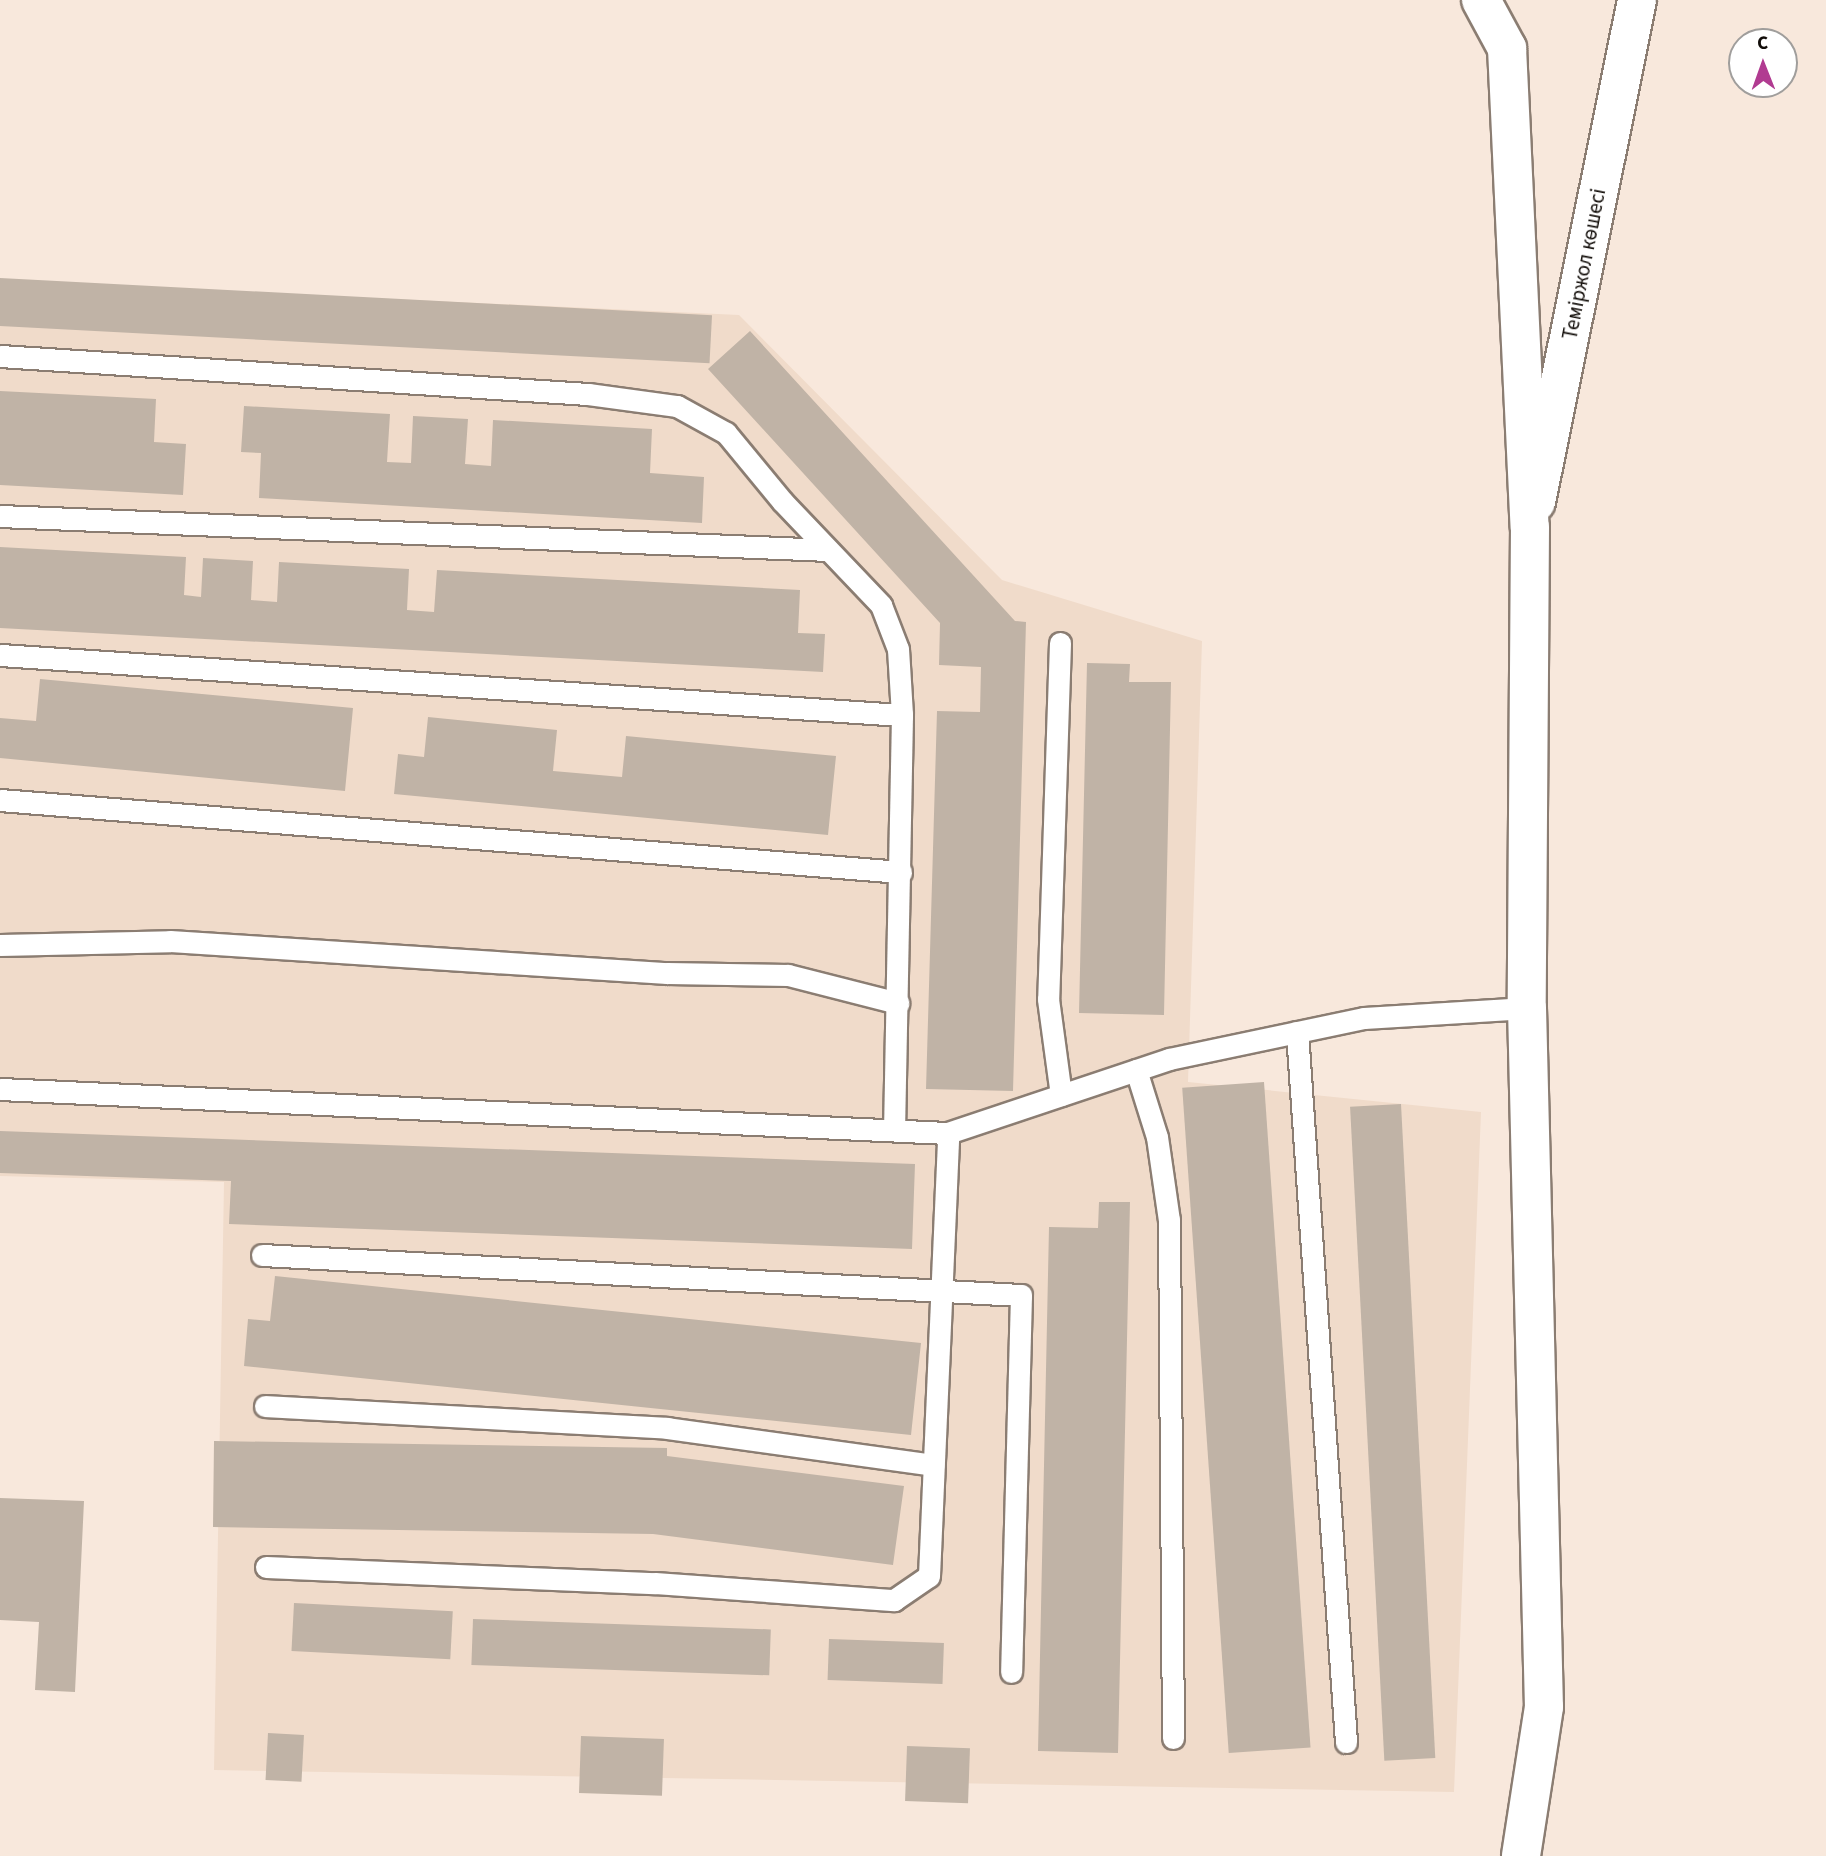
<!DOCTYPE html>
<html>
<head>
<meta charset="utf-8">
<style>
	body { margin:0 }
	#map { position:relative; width:1826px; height:1856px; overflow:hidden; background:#f8e8dc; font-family:"Source Sans 3",sans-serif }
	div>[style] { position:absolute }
	.built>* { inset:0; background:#f0dbca }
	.building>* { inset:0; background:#c0b3a6; transform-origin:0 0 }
	.roads { filter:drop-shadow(2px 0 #8b7d72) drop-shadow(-2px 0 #8b7d72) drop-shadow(0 2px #8b7d72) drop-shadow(0 -2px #8b7d72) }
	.lane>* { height:21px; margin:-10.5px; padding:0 10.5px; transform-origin:10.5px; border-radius:10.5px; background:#fff }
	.street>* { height:38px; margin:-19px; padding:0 19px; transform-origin:19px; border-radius:19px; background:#fff }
	.secondary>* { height:38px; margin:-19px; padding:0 19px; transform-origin:19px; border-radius:19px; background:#fff }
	span { translate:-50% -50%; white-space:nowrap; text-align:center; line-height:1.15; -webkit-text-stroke:7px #fff; paint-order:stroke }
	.street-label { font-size:21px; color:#110c08 }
	.north { position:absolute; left:1728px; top:28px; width:70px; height:70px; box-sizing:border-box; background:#fff; border:2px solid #a09e9c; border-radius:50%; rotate:359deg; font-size:19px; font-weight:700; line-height:28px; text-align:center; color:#110c08 }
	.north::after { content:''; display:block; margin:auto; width:24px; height:32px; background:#b13b91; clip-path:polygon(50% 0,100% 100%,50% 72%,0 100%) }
</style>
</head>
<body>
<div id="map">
	<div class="built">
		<div style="clip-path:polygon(0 281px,739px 315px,1002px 580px,1202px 641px,1188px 1082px,1481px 1112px,1454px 1792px,214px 1770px,224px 1182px,0 1176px)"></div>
	</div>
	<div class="building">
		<div style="left:0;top:278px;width:713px;height:48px;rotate:3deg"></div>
		<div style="clip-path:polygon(750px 331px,1015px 621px,1026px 622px,1013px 1091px,926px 1089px,937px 711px,980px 712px,981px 667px,939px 665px,940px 623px,708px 369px)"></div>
		<div style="clip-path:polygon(0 391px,156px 399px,154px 442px,186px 444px,183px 495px,0 485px)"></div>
		<div style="clip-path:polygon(244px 406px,390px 414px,387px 462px,411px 463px,413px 416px,468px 419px,465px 464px,491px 466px,493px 420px,652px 429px,650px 473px,704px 477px,702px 523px,259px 498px,261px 453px,241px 452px)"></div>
		<div style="clip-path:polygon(0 547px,186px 557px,184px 595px,201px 597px,203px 558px,253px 561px,251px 600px,277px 602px,279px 562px,409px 569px,407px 610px,434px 612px,437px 570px,800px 590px,798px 633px,825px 634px,823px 672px,0 628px)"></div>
		<div style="clip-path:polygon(1087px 663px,1130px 664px,1129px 682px,1171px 682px,1164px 1015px,1079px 1013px)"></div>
		<div style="clip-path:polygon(40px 679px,353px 708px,345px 791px,0 758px,0 718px,36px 721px)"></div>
		<div style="clip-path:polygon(428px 717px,557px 730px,553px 771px,622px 777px,626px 736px,836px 756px,828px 835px,394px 794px,398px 754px,424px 757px)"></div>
		<div style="left:1264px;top:1082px;width:667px;height:82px;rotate:86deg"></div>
		<div style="left:1401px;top:1104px;width:655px;height:51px;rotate:87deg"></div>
		<div style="clip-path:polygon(0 1131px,915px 1164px,912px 1249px,229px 1224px,231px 1181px,0 1173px)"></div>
		<div style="clip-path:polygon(1099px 1202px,1130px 1202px,1118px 1753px,1038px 1751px,1049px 1227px,1098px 1228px)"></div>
		<div style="clip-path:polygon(275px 1276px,921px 1343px,911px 1435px,244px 1366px,248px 1319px,270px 1321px)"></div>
		<div style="clip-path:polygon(214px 1441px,667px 1448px,667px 1456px,904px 1486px,893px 1565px,653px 1534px,213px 1527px)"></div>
		<div style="clip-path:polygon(0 1498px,84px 1501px,75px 1692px,35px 1690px,39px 1622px,0 1620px)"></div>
		<div style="left:294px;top:1603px;width:159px;height:48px;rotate:3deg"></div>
		<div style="left:473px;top:1619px;width:298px;height:46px;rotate:2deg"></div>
		<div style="left:829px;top:1639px;width:115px;height:41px;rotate:2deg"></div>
		<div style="left:268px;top:1733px;width:36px;height:47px;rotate:3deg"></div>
		<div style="left:581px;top:1736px;width:83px;height:57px;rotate:2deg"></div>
		<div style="left:907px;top:1746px;width:63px;height:55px;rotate:2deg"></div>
	</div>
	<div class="roads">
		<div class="lane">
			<div style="left:0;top:356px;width:589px;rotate:3.7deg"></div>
			<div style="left:588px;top:394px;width:90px;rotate:7.7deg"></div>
			<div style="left:677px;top:406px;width:56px;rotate:28.9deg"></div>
			<div style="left:726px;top:433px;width:88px;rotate:50.5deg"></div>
			<div style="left:782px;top:501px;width:144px;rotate:46.4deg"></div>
			<div style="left:881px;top:605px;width:47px;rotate:68.9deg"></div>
			<div style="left:898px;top:649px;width:66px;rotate:86.5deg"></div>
			<div style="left:902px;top:715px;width:415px;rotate:91.1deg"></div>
			<div style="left:0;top:516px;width:828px;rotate:2.35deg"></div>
			<div style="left:1060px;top:643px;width:356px;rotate:91.9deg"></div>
			<div style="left:1048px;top:999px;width:97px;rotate:82.3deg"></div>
			<div style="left:0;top:655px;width:904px;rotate:3.81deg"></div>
			<div style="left:0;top:800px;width:904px;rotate:4.57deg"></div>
			<div style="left:0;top:945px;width:170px;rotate:-1.3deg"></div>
			<div style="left:170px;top:941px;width:498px;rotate:3.7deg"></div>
			<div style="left:667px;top:973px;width:121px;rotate:0.9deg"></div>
			<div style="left:788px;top:975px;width:114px;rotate:14.3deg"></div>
			<div style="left:1297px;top:1032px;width:712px;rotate:86.05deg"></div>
			<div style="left:1136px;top:1070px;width:70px;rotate:72.6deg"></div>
			<div style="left:1157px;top:1137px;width:84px;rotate:81.8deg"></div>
			<div style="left:1169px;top:1220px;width:518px;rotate:89.56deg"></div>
			<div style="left:0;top:1089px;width:949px;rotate:2.66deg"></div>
			<div style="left:948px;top:1133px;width:233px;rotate:-18.5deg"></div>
			<div style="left:1169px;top:1059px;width:199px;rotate:-11.9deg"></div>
			<div style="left:1364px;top:1018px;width:163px;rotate:-3.5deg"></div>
			<div style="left:262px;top:1255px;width:760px;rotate:3.02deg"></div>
			<div style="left:1021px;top:1295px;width:377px;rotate:91.5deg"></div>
			<div style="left:265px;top:1406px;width:403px;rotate:3.1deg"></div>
			<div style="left:667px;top:1428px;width:269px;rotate:7.9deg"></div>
			<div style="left:266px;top:1567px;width:389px;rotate:2.4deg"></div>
			<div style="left:655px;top:1583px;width:240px;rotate:4.1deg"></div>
			<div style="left:894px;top:1600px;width:42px;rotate:-34.4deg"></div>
			<div style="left:929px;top:1576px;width:443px;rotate:-87.5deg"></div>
		</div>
		<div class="street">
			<div style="left:1536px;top:502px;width:512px;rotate:-78.62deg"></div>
		</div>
		<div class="secondary">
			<div style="left:1481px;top:0;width:55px;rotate:61.6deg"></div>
			<div style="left:1507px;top:48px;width:480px;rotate:87.3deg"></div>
			<div style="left:1530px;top:527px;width:481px;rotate:90.4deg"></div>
			<div style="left:1527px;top:1008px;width:699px;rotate:88.61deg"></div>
			<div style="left:1544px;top:1707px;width:151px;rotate:98.8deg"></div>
		</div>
	</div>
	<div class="street-label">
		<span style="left:1584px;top:264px;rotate:-79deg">Теміржол көшесі</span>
	</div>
	<div class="north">С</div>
</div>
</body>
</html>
